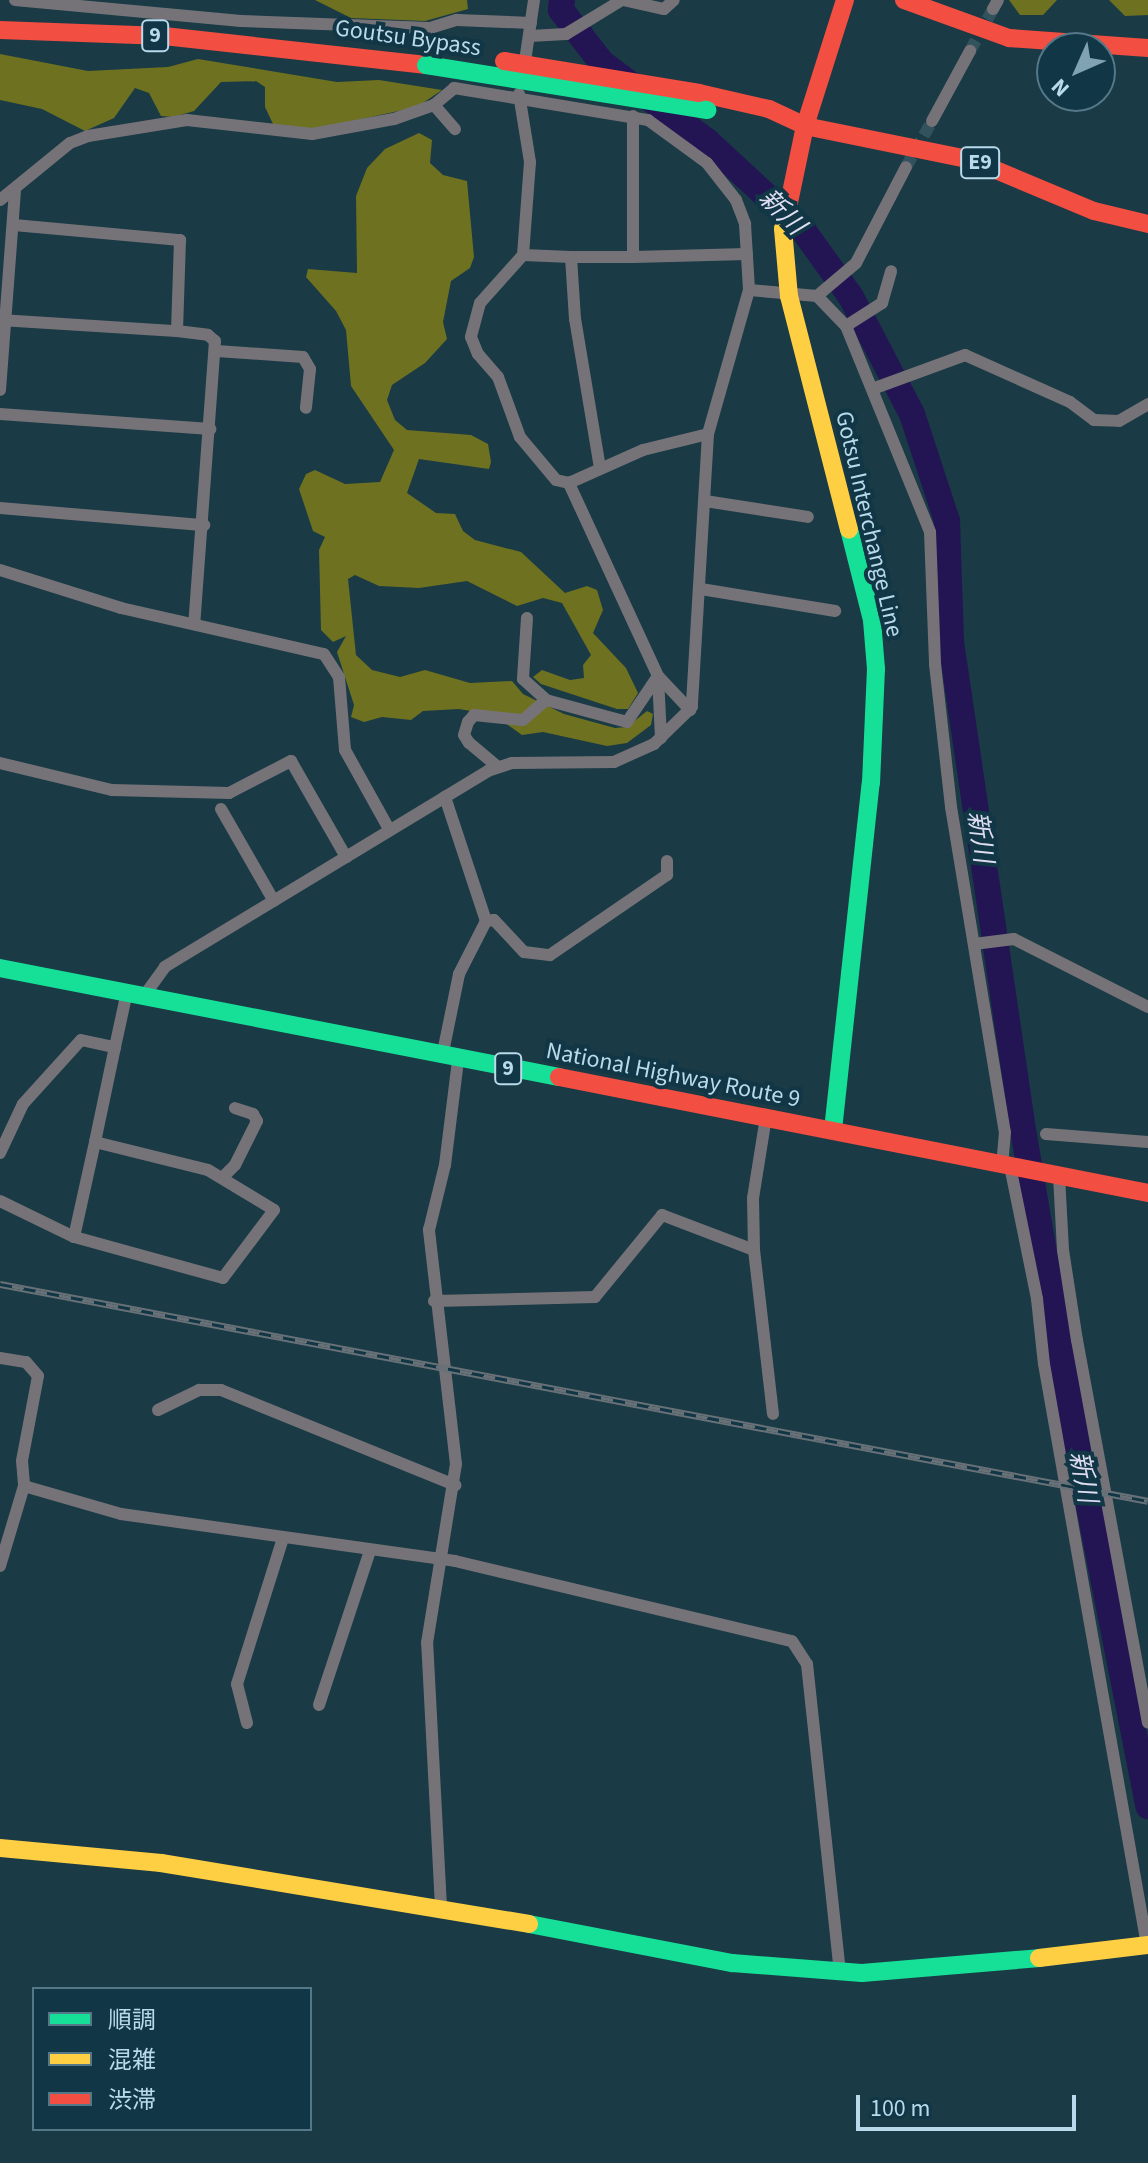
<!DOCTYPE html>
<html>
<head>
<meta charset="utf-8">
<style>
  body { margin:0 }
  #map { position:relative; width:1148px; height:2163px; overflow:hidden; background:#1a3a45; font-family:"Source Sans 3","Noto Sans JP",sans-serif }
  div>[style] { position:absolute }
  [style*='--x'] { left:calc(var(--x)*1px); top:calc(var(--y)*1px); width:calc(var(--w)*1px); rotate:calc(var(--a)*1deg) }
  .forest>* { inset:0; background:#6e711f }
  .river>* { height:26px; margin:-13px; padding:0 13px; transform-origin:13px; border-radius:13px; background:#231553 }
  .street-tunnel>* { height:12px; margin-top:-6px; transform-origin:0; background:repeating-linear-gradient(90deg,#32525e 0 12px,transparent 0 18px) }
  .street>* { height:12px; margin:-6px; padding:0 6px; transform-origin:6px; border-radius:6px; background:#767378 }
  .fast>* { height:18px; margin:-9px; padding:0 9px; transform-origin:9px; border-radius:9px; background:#16e098 }
  .slow>* { height:18px; margin:-9px; padding:0 9px; transform-origin:9px; border-radius:9px; background:#ffcf43 }
  .jam>* { height:18px; margin:-9px; padding:0 9px; transform-origin:9px; border-radius:9px; background:#f24e42 }
  .rail>* { height:7px; margin-top:-3.5px; transform-origin:0; background:repeating-linear-gradient(90deg,#113645 0 12px,#687177 0 24px); box-sizing:border-box; border-block:2px solid #687177 }
  .fast-bridge>* { height:18px; margin:-9px; padding:0 9px; transform-origin:9px; border-radius:9px; background:#16e098 }
  .jam-bridge>* { height:18px; margin:-9px; padding:0 9px; transform-origin:9px; border-radius:9px; background:#f24e42 }
  span { translate:-50% -50%; white-space:nowrap; text-align:center; line-height:1.15; -webkit-text-stroke:8px #113645; paint-order:stroke }
  .shield-label span { padding:2px 6px; background:#113645; border:2px solid; border-radius:6px; -webkit-text-stroke-width:0 }
  .shield-label { font-size:22px; color:#b9daea; font-weight:700 }
  .street-label { font-size:24px; color:#b9daea }
  .water-label { font-size:26px; color:#deddf2; font-style:italic }
  .legend { position:absolute; left:32px; top:1987px; width:280px; height:144px; box-sizing:border-box; background:#113645; border:2px solid #547887; margin:0; padding:10px 14px; list-style:none; font-size:24px; color:#b9daea }
  .legend li { display:flex; align-items:center; gap:16px; height:40px }
  .legend b { width:40px; border:2px solid #547887 }
  .north { position:absolute; left:1036px; top:32px; width:80px; height:80px; box-sizing:border-box; background:#113645; border:2px solid #547887; border-radius:50%; rotate:225deg; font-size:22px; font-weight:700; line-height:32px; text-align:center; color:#b9daea }
  .north::after { content:''; display:block; margin:auto; width:28px; height:36px; background:#81a2b0; clip-path:polygon(50% 0,100% 100%,50% 72%,0 100%) }
  .scale { position:absolute; left:856px; top:2095px; width:220px; height:36px; box-sizing:border-box; border:4px solid #b9daea; border-top:0; padding-left:10px; font-size:24px; line-height:28px; white-space:nowrap; color:#b9daea; -webkit-text-stroke:6px #113645; paint-order:stroke }
</style>
</head>
<body>
<div id="map">
  <div class="forest">
    <div style="clip-path:polygon(315px 0,467px 0,468px 9px,425px 21px,351px 18px)"></div>
    <div style="clip-path:polygon(1009px 0,1057px 0,1043px 15px,1020px 15px)"></div>
    <div style="clip-path:polygon(1109px 0,1148px 0,1148px 15px,1125px 16px)"></div>
    <div style="clip-path:polygon(0 54px,88px 71px,168px 67px,198px 59px,337px 82px,379px 80px,442px 90px,417px 107px,306px 131px,273px 124px,265px 107px,265px 87px,256px 81px,221px 82px,194px 111px,173px 117px,161px 116px,149px 93px,135px 88px,114px 118px,85px 131px,42px 109px,0 100px)"></div>
    <div style="clip-path:polygon(419px 133px,432px 140px,430px 163px,443px 175px,467px 181px,474px 257px,470px 268px,451px 281px,443px 322px,447px 339px,425px 363px,392px 385px,387px 400px,395px 420px,407px 430px,471px 435px,488px 444px,491px 462px,489px 469px,419px 459px,407px 493px,436px 513px,455px 514px,463px 531px,475px 540px,521px 552px,565px 593px,587px 586px,597px 590px,603px 610px,593px 633px,626px 668px,638px 693px,628px 709px,617px 709px,541px 684px,533px 677px,542px 670px,570px 680px,584px 678px,583px 665px,591px 655px,562px 603px,543px 598px,517px 606px,467px 581px,419px 588px,379px 586px,355px 575px,348px 579px,356px 655px,372px 670px,400px 677px,425px 670px,470px 683px,512px 681px,523px 694px,564px 714px,615px 728px,627px 727px,647px 711px,653px 714px,651px 725px,627px 743px,607px 746px,543px 732px,522px 735px,494px 715px,459px 709px,423px 711px,411px 720px,382px 717px,364px 722px,351px 717px,354px 705px,337px 652px,346px 636px,333px 642px,321px 630px,319px 550px,325px 537px,313px 531px,299px 489px,306px 474px,315px 470px,345px 484px,380px 482px,394px 450px,351px 386px,346px 330px,336px 311px,306px 277px,308px 269px,357px 273px,356px 196px,367px 168px,385px 149px)"></div>
  </div>
  <div class="river">
    <div style="--x:562;--y:0;--w:10;--a:96"></div>
    <div style="--x:561;--y:10;--w:67;--a:52.3"></div>
    <div style="--x:602;--y:63;--w:131;--a:36.6"></div>
    <div style="--x:707;--y:141;--w:131;--a:42.8"></div>
    <div style="--x:803;--y:230;--w:82;--a:54.4"></div>
    <div style="--x:851;--y:297;--w:132;--a:62.5"></div>
    <div style="--x:912;--y:414;--w:113;--a:71.9"></div>
    <div style="--x:947;--y:521;--w:121;--a:88.1"></div>
    <div style="--x:951;--y:642;--w:481;--a:81.6"></div>
    <div style="--x:1021;--y:1118;--w:343;--a:80.3"></div>
    <div style="--x:1079;--y:1456;--w:357;--a:78.8"></div>
  </div>
  <div class="street-tunnel">
    <div style="--x:970;--y:51;--w:48;--a:-61.3"></div>
    <div style="--x:906;--y:167;--w:53;--a:-60.5"></div>
  </div>
  <div class="street">
    <div style="--x:15;--y:0;--w:227;--a:5.3"></div>
    <div style="--x:241;--y:21;--w:189;--a:2.1"></div>
    <div style="--x:430;--y:28;--w:28;--a:-17"></div>
    <div style="--x:457;--y:20;--w:74;--a:2.3"></div>
    <div style="--x:623;--y:0;--w:42;--a:12.4"></div>
    <div style="--x:664;--y:9;--w:13;--a:-42"></div>
    <div style="--x:993;--y:9;--w:10;--a:-61"></div>
    <div style="--x:530;--y:36;--w:36;--a:-3"></div>
    <div style="--x:566;--y:34;--w:66;--a:-31.3"></div>
    <div style="--x:524;--y:68;--w:69;--a:-81.6"></div>
    <div style="--x:519;--y:94;--w:69;--a:80.8"></div>
    <div style="--x:530;--y:162;--w:93;--a:94.3"></div>
    <div style="--x:523;--y:255;--w:48;--a:2.4"></div>
    <div style="--x:434;--y:105;--w:32;--a:49"></div>
    <div style="--x:932;--y:121;--w:80;--a:-61.5"></div>
    <div style="--x:0;--y:200;--w:90;--a:-39.2"></div>
    <div style="--x:70;--y:143;--w:19;--a:-21"></div>
    <div style="--x:88;--y:136;--w:100;--a:-9.2"></div>
    <div style="--x:187;--y:120;--w:126;--a:6.4"></div>
    <div style="--x:312;--y:134;--w:83;--a:-10.4"></div>
    <div style="--x:394;--y:119;--w:42;--a:-19.3"></div>
    <div style="--x:434;--y:105;--w:26;--a:-40"></div>
    <div style="--x:454;--y:88;--w:197;--a:9.4"></div>
    <div style="--x:648;--y:120;--w:73;--a:36.1"></div>
    <div style="--x:707;--y:163;--w:47;--a:51.9"></div>
    <div style="--x:736;--y:200;--w:26;--a:69"></div>
    <div style="--x:745;--y:224;--w:66;--a:86.5"></div>
    <div style="--x:749;--y:290;--w:150;--a:105.9"></div>
    <div style="--x:708;--y:434;--w:273;--a:93.4"></div>
    <div style="--x:692;--y:707;--w:53;--a:135.8"></div>
    <div style="--x:654;--y:744;--w:44;--a:155.8"></div>
    <div style="--x:614;--y:762;--w:102;--a:179.4"></div>
    <div style="--x:512;--y:763;--w:25;--a:162"></div>
    <div style="--x:488;--y:771;--w:378;--a:148.8"></div>
    <div style="--x:165;--y:967;--w:34;--a:126"></div>
    <div style="--x:14;--y:225;--w:167;--a:5.2"></div>
    <div style="--x:180;--y:240;--w:91;--a:91.9"></div>
    <div style="--x:523;--y:255;--w:64;--a:131.9"></div>
    <div style="--x:480;--y:303;--w:35;--a:105"></div>
    <div style="--x:471;--y:337;--w:18;--a:68"></div>
    <div style="--x:478;--y:354;--w:30;--a:49"></div>
    <div style="--x:498;--y:377;--w:64;--a:69.9"></div>
    <div style="--x:520;--y:437;--w:56;--a:50.1"></div>
    <div style="--x:556;--y:480;--w:13;--a:13"></div>
    <div style="--x:633;--y:257;--w:114;--a:-1.5"></div>
    <div style="--x:749;--y:290;--w:68;--a:5"></div>
    <div style="--x:817;--y:296;--w:42;--a:46"></div>
    <div style="--x:846;--y:326;--w:222;--a:67.8"></div>
    <div style="--x:930;--y:532;--w:132;--a:87.8"></div>
    <div style="--x:935;--y:664;--w:144;--a:83.6"></div>
    <div style="--x:951;--y:807;--w:329;--a:80.6"></div>
    <div style="--x:1005;--y:1132;--w:33;--a:95"></div>
    <div style="--x:817;--y:296;--w:51;--a:-40.2"></div>
    <div style="--x:856;--y:263;--w:108;--a:-62.5"></div>
    <div style="--x:0;--y:320;--w:177;--a:3.6"></div>
    <div style="--x:177;--y:331;--w:31;--a:7"></div>
    <div style="--x:208;--y:335;--w:9;--a:41"></div>
    <div style="--x:215;--y:341;--w:284;--a:94.2"></div>
    <div style="--x:846;--y:326;--w:43;--a:-32.6"></div>
    <div style="--x:882;--y:303;--w:33;--a:-74"></div>
    <div style="--x:217;--y:351;--w:86;--a:4"></div>
    <div style="--x:303;--y:357;--w:14;--a:60"></div>
    <div style="--x:310;--y:369;--w:39;--a:96"></div>
    <div style="--x:875;--y:388;--w:96;--a:-20.1"></div>
    <div style="--x:965;--y:355;--w:115;--a:24.1"></div>
    <div style="--x:1070;--y:402;--w:30;--a:37"></div>
    <div style="--x:1094;--y:420;--w:25;--a:2"></div>
    <div style="--x:1119;--y:421;--w:34;--a:-30"></div>
    <div style="--x:0;--y:390;--w:201;--a:-85.7"></div>
    <div style="--x:0;--y:414;--w:211;--a:4.1"></div>
    <div style="--x:600;--y:468;--w:151;--a:-99.5"></div>
    <div style="--x:575;--y:319;--w:62;--a:-93.7"></div>
    <div style="--x:571;--y:257;--w:62;--a:0"></div>
    <div style="--x:633;--y:257;--w:141;--a:-90"></div>
    <div style="--x:705;--y:501;--w:104;--a:8.8"></div>
    <div style="--x:0;--y:508;--w:205;--a:4.8"></div>
    <div style="--x:0;--y:570;--w:127;--a:17.4"></div>
    <div style="--x:121;--y:608;--w:208;--a:12.8"></div>
    <div style="--x:324;--y:654;--w:27;--a:57"></div>
    <div style="--x:339;--y:677;--w:73;--a:85.3"></div>
    <div style="--x:345;--y:750;--w:90;--a:60.9"></div>
    <div style="--x:701;--y:589;--w:136;--a:9.3"></div>
    <div style="--x:527;--y:618;--w:61;--a:93.8"></div>
    <div style="--x:523;--y:679;--w:31;--a:42"></div>
    <div style="--x:546;--y:700;--w:84;--a:15.2"></div>
    <div style="--x:627;--y:722;--w:55;--a:-56"></div>
    <div style="--x:658;--y:676;--w:47;--a:46.7"></div>
    <div style="--x:661;--y:738;--w:62;--a:-92.8"></div>
    <div style="--x:658;--y:676;--w:213;--a:-114.8"></div>
    <div style="--x:569;--y:483;--w:81;--a:-24"></div>
    <div style="--x:643;--y:450;--w:67;--a:-13.8"></div>
    <div style="--x:0;--y:763;--w:115;--a:13.6"></div>
    <div style="--x:112;--y:790;--w:117;--a:1.5"></div>
    <div style="--x:229;--y:793;--w:70;--a:-27.3"></div>
    <div style="--x:291;--y:761;--w:111;--a:60.2"></div>
    <div style="--x:498;--y:767;--w:38;--a:-140"></div>
    <div style="--x:469;--y:743;--w:9;--a:-122"></div>
    <div style="--x:464;--y:735;--w:14;--a:-73"></div>
    <div style="--x:468;--y:722;--w:9;--a:-49"></div>
    <div style="--x:474;--y:715;--w:49;--a:5.8"></div>
    <div style="--x:523;--y:720;--w:30;--a:-41"></div>
    <div style="--x:221;--y:809;--w:106;--a:60.1"></div>
    <div style="--x:486;--y:921;--w:8;--a:-7"></div>
    <div style="--x:494;--y:920;--w:44;--a:46.8"></div>
    <div style="--x:524;--y:952;--w:26;--a:7"></div>
    <div style="--x:550;--y:955;--w:142;--a:-34.4"></div>
    <div style="--x:667;--y:875;--w:14;--a:-90"></div>
    <div style="--x:974;--y:944;--w:40;--a:-7.1"></div>
    <div style="--x:1014;--y:939;--w:150;--a:26.9"></div>
    <div style="--x:442;--y:1057;--w:85;--a:-78.4"></div>
    <div style="--x:459;--y:974;--w:59;--a:-63"></div>
    <div style="--x:486;--y:921;--w:131;--a:-108.3"></div>
    <div style="--x:766;--y:1117;--w:82;--a:99.1"></div>
    <div style="--x:753;--y:1198;--w:52;--a:88.9"></div>
    <div style="--x:754;--y:1250;--w:165;--a:83.4"></div>
    <div style="--x:1046;--y:1134;--w:102;--a:4.5"></div>
    <div style="--x:95;--y:1142;--w:116;--a:13.9"></div>
    <div style="--x:208;--y:1170;--w:77;--a:31.2"></div>
    <div style="--x:274;--y:1210;--w:85;--a:126.9"></div>
    <div style="--x:223;--y:1278;--w:155;--a:-164.6"></div>
    <div style="--x:74;--y:1237;--w:97;--a:-77.5"></div>
    <div style="--x:95;--y:1142;--w:97;--a:-78.1"></div>
    <div style="--x:115;--y:1047;--w:56;--a:-77.7"></div>
    <div style="--x:0;--y:1153;--w:54;--a:-64.9"></div>
    <div style="--x:23;--y:1104;--w:86;--a:-47.8"></div>
    <div style="--x:81;--y:1040;--w:35;--a:12"></div>
    <div style="--x:1010;--y:1166;--w:136;--a:78.5"></div>
    <div style="--x:1037;--y:1299;--w:65;--a:83.9"></div>
    <div style="--x:1044;--y:1364;--w:590;--a:79.95"></div>
    <div style="--x:1059;--y:1176;--w:74;--a:86.9"></div>
    <div style="--x:1063;--y:1250;--w:91;--a:81.2"></div>
    <div style="--x:1077;--y:1340;--w:389;--a:79.5"></div>
    <div style="--x:222;--y:1178;--w:18;--a:-45"></div>
    <div style="--x:235;--y:1165;--w:49;--a:-63.4"></div>
    <div style="--x:257;--y:1121;--w:8;--a:-120"></div>
    <div style="--x:253;--y:1114;--w:19;--a:-162"></div>
    <div style="--x:0;--y:1201;--w:82;--a:25.9"></div>
    <div style="--x:434;--y:1301;--w:161;--a:-1.4"></div>
    <div style="--x:595;--y:1297;--w:106;--a:-50.7"></div>
    <div style="--x:662;--y:1215;--w:98;--a:20.8"></div>
    <div style="--x:0;--y:1358;--w:26;--a:9"></div>
    <div style="--x:26;--y:1362;--w:18;--a:49"></div>
    <div style="--x:38;--y:1376;--w:86;--a:100.7"></div>
    <div style="--x:22;--y:1461;--w:25;--a:85"></div>
    <div style="--x:24;--y:1486;--w:101;--a:16.1"></div>
    <div style="--x:121;--y:1514;--w:337;--a:8"></div>
    <div style="--x:455;--y:1561;--w:346;--a:13.4"></div>
    <div style="--x:792;--y:1641;--w:27;--a:57"></div>
    <div style="--x:807;--y:1664;--w:310;--a:83.9"></div>
    <div style="--x:158;--y:1410;--w:46;--a:-26"></div>
    <div style="--x:199;--y:1390;--w:22;--a:0"></div>
    <div style="--x:221;--y:1390;--w:253;--a:22.1"></div>
    <div style="--x:0;--y:1566;--w:84;--a:-73.3"></div>
    <div style="--x:319;--y:1705;--w:162;--a:-71.7"></div>
    <div style="--x:247;--y:1723;--w:40;--a:-104.4"></div>
    <div style="--x:237;--y:1684;--w:153;--a:-72.5"></div>
    <div style="--x:441;--y:1907;--w:264;--a:-93"></div>
    <div style="--x:427;--y:1643;--w:181;--a:-80.8"></div>
    <div style="--x:456;--y:1464;--w:236;--a:-96.6"></div>
    <div style="--x:429;--y:1230;--w:67;--a:-76.2"></div>
    <div style="--x:445;--y:1165;--w:106;--a:-82.9"></div>
  </div>
  <div class="fast">
    <div style="--x:0;--y:968;--w:570;--a:11.03"></div>
    <div style="--x:833;--y:1130;--w:349;--a:-83.8"></div>
    <div style="--x:871;--y:783;--w:114;--a:-87.5"></div>
    <div style="--x:876;--y:669;--w:49;--a:-94.7"></div>
    <div style="--x:872;--y:620;--w:94;--a:-104.2"></div>
    <div style="--x:529;--y:1924;--w:207;--a:10.9"></div>
    <div style="--x:732;--y:1963;--w:130;--a:4.4"></div>
    <div style="--x:862;--y:1973;--w:178;--a:-4.8"></div>
  </div>
  <div class="slow">
    <div style="--x:787;--y:212;--w:17;--a:103"></div>
    <div style="--x:783;--y:229;--w:67;--a:84.9"></div>
    <div style="--x:789;--y:296;--w:241;--a:75.6"></div>
    <div style="--x:0;--y:1848;--w:162;--a:5.3"></div>
    <div style="--x:161;--y:1863;--w:373;--a:9.4"></div>
    <div style="--x:1039;--y:1958;--w:110;--a:-6.8"></div>
  </div>
  <div class="jam">
    <div style="--x:904;--y:0;--w:112;--a:19.9"></div>
    <div style="--x:1009;--y:38;--w:139;--a:4.1"></div>
    <div style="--x:0;--y:30;--w:164;--a:2.1"></div>
    <div style="--x:164;--y:36;--w:264;--a:6.3"></div>
    <div style="--x:699;--y:93;--w:72;--a:12.9"></div>
    <div style="--x:769;--y:109;--w:40;--a:25"></div>
    <div style="--x:805;--y:126;--w:170;--a:11.5"></div>
    <div style="--x:972;--y:160;--w:132;--a:22.7"></div>
    <div style="--x:1094;--y:211;--w:56;--a:13.5"></div>
    <div style="--x:787;--y:212;--w:88;--a:-78.2"></div>
    <div style="--x:805;--y:126;--w:132;--a:-72.4"></div>
    <div style="--x:559;--y:1077;--w:600;--a:11.14"></div>
  </div>
  <div class="rail">
    <div style="--x:0;--y:1284;--w:1168;--a:10.7"></div>
  </div>
  <div class="fast-bridge">
    <div style="--x:426;--y:65;--w:285;--a:9.1"></div>
  </div>
  <div class="jam-bridge">
    <div style="--x:504;--y:61;--w:198;--a:9.3"></div>
  </div>
  <div class="shield-label">
    <span style="left:155px;top:36px">9</span>
    <span style="left:980px;top:163px">E9</span>
    <span style="left:508px;top:1069px">9</span>
  </div>
  <div class="street-label">
    <span style="left:408px;top:38px;rotate:8deg">Goutsu Bypass</span>
    <span style="left:869px;top:524px;rotate:77deg">Gotsu Interchange Line</span>
    <span style="left:673px;top:1075px;rotate:11deg">National Highway Route 9</span>
  </div>
  <div class="water-label">
    <span style="left:782px;top:212px;rotate:45deg">新川</span>
    <span style="left:980px;top:837px;rotate:82deg">新川</span>
    <span style="left:1083px;top:1477px;rotate:79deg">新川</span>
  </div>
  <ul class="legend">
  <li><b style="height:10px;background:#16e098"></b>順調</li>
  <li><b style="height:10px;background:#ffcf43"></b>混雑</li>
  <li><b style="height:10px;background:#f24e42"></b>渋滞</li>
  </ul>
  <div class="north">N</div>
  <div class="scale">100 m</div>
</div>
</body>
</html>
